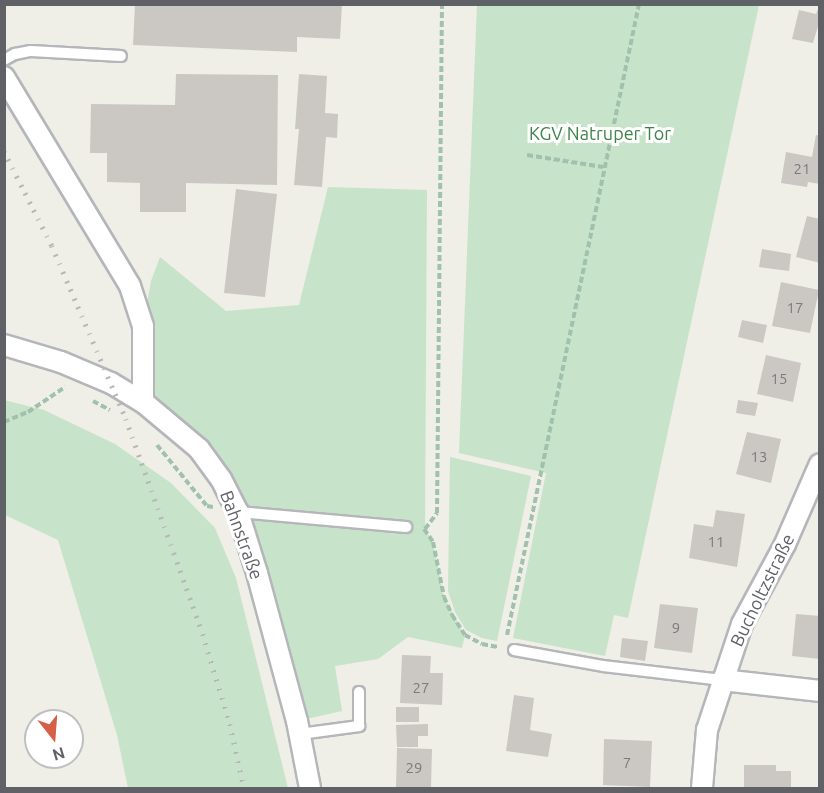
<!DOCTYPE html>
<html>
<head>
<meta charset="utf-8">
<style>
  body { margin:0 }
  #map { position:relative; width:824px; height:793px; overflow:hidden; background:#efeee7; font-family:Ubuntu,sans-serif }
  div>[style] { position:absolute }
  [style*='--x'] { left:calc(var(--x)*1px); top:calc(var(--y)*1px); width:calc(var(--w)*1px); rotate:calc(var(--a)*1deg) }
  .green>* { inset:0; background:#c7e3ca }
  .building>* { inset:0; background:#cbc8c4 }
  .path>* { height:4px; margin-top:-2px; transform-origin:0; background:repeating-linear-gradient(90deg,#a0c2ad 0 6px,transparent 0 9px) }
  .roads { filter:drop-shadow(2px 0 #b4b6ba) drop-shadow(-2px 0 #b4b6ba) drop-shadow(0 2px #b4b6ba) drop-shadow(0 -2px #b4b6ba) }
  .service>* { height:10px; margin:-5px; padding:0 5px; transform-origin:5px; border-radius:5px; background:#fff }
  .minor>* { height:20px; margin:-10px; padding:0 10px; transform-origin:10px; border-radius:10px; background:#fff }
  .rail>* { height:4.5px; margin-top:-2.25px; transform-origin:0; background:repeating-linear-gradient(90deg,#b5b5b6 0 1.5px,transparent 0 9.5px) }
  span { translate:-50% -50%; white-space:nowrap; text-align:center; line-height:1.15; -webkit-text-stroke:6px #fff; paint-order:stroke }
  .number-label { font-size:15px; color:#7a7b7e }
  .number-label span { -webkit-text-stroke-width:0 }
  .park-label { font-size:18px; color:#40834a }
  .street-label { font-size:18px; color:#5f6166 }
  .frame { position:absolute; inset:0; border:6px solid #5f6166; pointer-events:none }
  .north { position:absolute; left:24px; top:709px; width:60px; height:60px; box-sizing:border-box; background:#fff; border:2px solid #bfc0c2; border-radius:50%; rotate:163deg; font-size:16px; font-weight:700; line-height:24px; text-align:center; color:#5f6166 }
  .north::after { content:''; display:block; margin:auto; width:21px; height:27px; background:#d66047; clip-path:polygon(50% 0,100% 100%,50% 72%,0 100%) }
</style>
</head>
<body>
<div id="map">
  <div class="green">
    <div style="clip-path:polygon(477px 5px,759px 5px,628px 618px,614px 615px,605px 656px,513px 638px,546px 473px,459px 453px)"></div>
    <div style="clip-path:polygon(328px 187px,427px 190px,425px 529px,433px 542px,444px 597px,465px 635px,462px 648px,408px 637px,378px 659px,335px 666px,342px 711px,297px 721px,221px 479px,143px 402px,143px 326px,151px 281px,160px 257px,226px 311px,299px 305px)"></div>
    <div style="clip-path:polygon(4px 400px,44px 410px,115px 444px,171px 483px,215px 528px,236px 578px,288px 788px,128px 788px,117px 735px,58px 540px,5px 515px)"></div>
    <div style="clip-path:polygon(450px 457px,531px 476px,497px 641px,482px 638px,466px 630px,455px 612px,448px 591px)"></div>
  </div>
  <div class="building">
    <div style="clip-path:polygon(135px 4px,342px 4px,340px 39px,297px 37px,297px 52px,133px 45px)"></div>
    <div style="clip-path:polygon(820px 4px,820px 19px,813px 43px,792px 39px,799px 10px,816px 14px)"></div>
    <div style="clip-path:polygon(176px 74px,278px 75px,277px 185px,186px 183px,186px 212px,140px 212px,140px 183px,107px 182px,107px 153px,90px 153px,91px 104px,175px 105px)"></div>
    <div style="clip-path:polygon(299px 74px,327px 76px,325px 113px,338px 114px,337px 138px,326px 137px,322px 187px,294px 185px,299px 129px,295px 129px)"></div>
    <div style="clip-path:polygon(816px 135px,820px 136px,820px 184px,808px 182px,807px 187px,781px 183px,786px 152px,812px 157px)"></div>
    <div style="clip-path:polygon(236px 189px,277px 194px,265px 297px,224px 293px)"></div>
    <div style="clip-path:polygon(807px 216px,820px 219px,820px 263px,796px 257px)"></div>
    <div style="clip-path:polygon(762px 249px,791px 254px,789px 271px,759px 267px)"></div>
    <div style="clip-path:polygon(781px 282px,819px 290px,810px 333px,772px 326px)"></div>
    <div style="clip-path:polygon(742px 320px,767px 325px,763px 343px,738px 337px)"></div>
    <div style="clip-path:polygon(766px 355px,801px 363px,793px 402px,757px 394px)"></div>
    <div style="clip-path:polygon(738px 400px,758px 403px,755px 416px,736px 413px)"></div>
    <div style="clip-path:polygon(747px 432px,781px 439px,771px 483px,736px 474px)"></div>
    <div style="clip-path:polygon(716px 510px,745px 514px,737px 567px,689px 558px,694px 524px,713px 527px)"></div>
    <div style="clip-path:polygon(660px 604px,698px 608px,692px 653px,654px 648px)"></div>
    <div style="clip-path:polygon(796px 614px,820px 616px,820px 659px,792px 656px)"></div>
    <div style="clip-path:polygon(622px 638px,648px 641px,645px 661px,620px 657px)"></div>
    <div style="clip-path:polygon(402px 655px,431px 656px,430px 673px,443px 673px,442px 705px,400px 703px)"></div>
    <div style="clip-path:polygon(514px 695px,534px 698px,530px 730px,552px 734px,548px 757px,506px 751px)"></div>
    <div style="clip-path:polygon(396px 707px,419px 707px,419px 722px,396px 722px)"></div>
    <div style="clip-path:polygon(428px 724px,428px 736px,418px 736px,418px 747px,397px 747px,396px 725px)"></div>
    <div style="clip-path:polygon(604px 739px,652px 741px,650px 787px,603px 785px)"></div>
    <div style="clip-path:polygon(397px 748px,432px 749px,431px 788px,396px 788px)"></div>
    <div style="clip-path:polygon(744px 765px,776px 765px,776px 771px,791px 771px,791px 788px,744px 788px)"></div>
  </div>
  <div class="path">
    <div style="--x:527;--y:155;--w:77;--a:9"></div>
    <div style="--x:93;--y:401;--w:19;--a:28"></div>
    <div style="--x:4;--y:422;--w:26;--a:-23"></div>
    <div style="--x:28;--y:412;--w:45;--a:-34"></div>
    <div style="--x:157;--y:445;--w:79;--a:50.7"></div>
    <div style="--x:207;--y:506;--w:6;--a:9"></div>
    <div style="--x:424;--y:529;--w:16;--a:55"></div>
    <div style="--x:433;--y:542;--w:56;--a:78.7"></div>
    <div style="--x:444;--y:597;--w:20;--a:66"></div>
    <div style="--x:452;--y:615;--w:24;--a:57"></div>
    <div style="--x:465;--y:635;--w:19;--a:28"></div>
    <div style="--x:482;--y:644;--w:16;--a:11"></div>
    <div style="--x:425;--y:529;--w:20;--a:-53"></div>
    <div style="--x:437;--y:513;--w:509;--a:-89.44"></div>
    <div style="--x:507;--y:635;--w:645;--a:-78.18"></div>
  </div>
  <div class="roads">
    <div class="service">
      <div style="--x:4;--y:60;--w:13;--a:-29"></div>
      <div style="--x:15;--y:54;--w:16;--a:-11"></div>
      <div style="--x:31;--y:51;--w:90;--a:3.2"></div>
      <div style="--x:238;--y:512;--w:169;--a:5.1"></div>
      <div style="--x:514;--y:650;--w:90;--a:10.2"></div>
      <div style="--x:603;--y:666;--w:120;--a:6.7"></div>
      <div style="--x:300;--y:734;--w:60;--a:-7.7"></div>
      <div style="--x:359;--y:726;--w:34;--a:-90"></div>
    </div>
    <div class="minor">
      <div style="--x:4;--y:77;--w:244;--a:58.9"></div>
      <div style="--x:130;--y:286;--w:42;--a:72"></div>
      <div style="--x:143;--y:326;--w:76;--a:90"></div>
      <div style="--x:4;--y:345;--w:59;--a:16.6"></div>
      <div style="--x:61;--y:362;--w:54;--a:22.8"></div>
      <div style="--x:111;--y:383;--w:37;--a:31"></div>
      <div style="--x:143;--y:402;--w:73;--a:40"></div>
      <div style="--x:199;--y:449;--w:37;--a:54"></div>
      <div style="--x:221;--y:479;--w:37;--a:63"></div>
      <div style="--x:238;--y:512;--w:64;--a:72.7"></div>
      <div style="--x:257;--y:573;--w:153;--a:74.9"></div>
      <div style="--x:297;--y:721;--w:68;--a:79"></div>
      <div style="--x:722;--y:680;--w:99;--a:6.4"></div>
      <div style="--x:702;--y:788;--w:58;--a:-85.1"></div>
      <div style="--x:707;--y:730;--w:112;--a:-71.7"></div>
      <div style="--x:742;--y:624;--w:91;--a:-61.7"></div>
      <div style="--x:785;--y:544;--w:87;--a:-66.4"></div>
    </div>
  </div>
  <div class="rail">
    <div style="--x:4;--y:151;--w:106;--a:63.2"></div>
    <div style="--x:52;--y:246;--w:188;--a:66.8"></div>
    <div style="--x:126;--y:419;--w:228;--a:70.3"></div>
    <div style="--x:203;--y:634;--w:94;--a:73.3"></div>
    <div style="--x:230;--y:724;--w:66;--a:77.7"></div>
  </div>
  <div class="number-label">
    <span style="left:802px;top:169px">21</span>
    <span style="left:795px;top:308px">17</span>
    <span style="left:779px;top:379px">15</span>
    <span style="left:759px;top:457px">13</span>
    <span style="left:716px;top:542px">11</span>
    <span style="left:676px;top:628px">9</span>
    <span style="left:421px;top:688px">27</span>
    <span style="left:627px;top:763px">7</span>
    <span style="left:414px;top:768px">29</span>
  </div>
  <div class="park-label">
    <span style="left:600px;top:133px">KGV Natruper Tor</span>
  </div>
  <div class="street-label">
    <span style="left:242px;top:535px;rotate:70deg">Bahnstraße</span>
    <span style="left:762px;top:590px;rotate:-64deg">Bucholtzstraße</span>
  </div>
  <div class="frame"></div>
  <div class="north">N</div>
</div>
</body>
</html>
